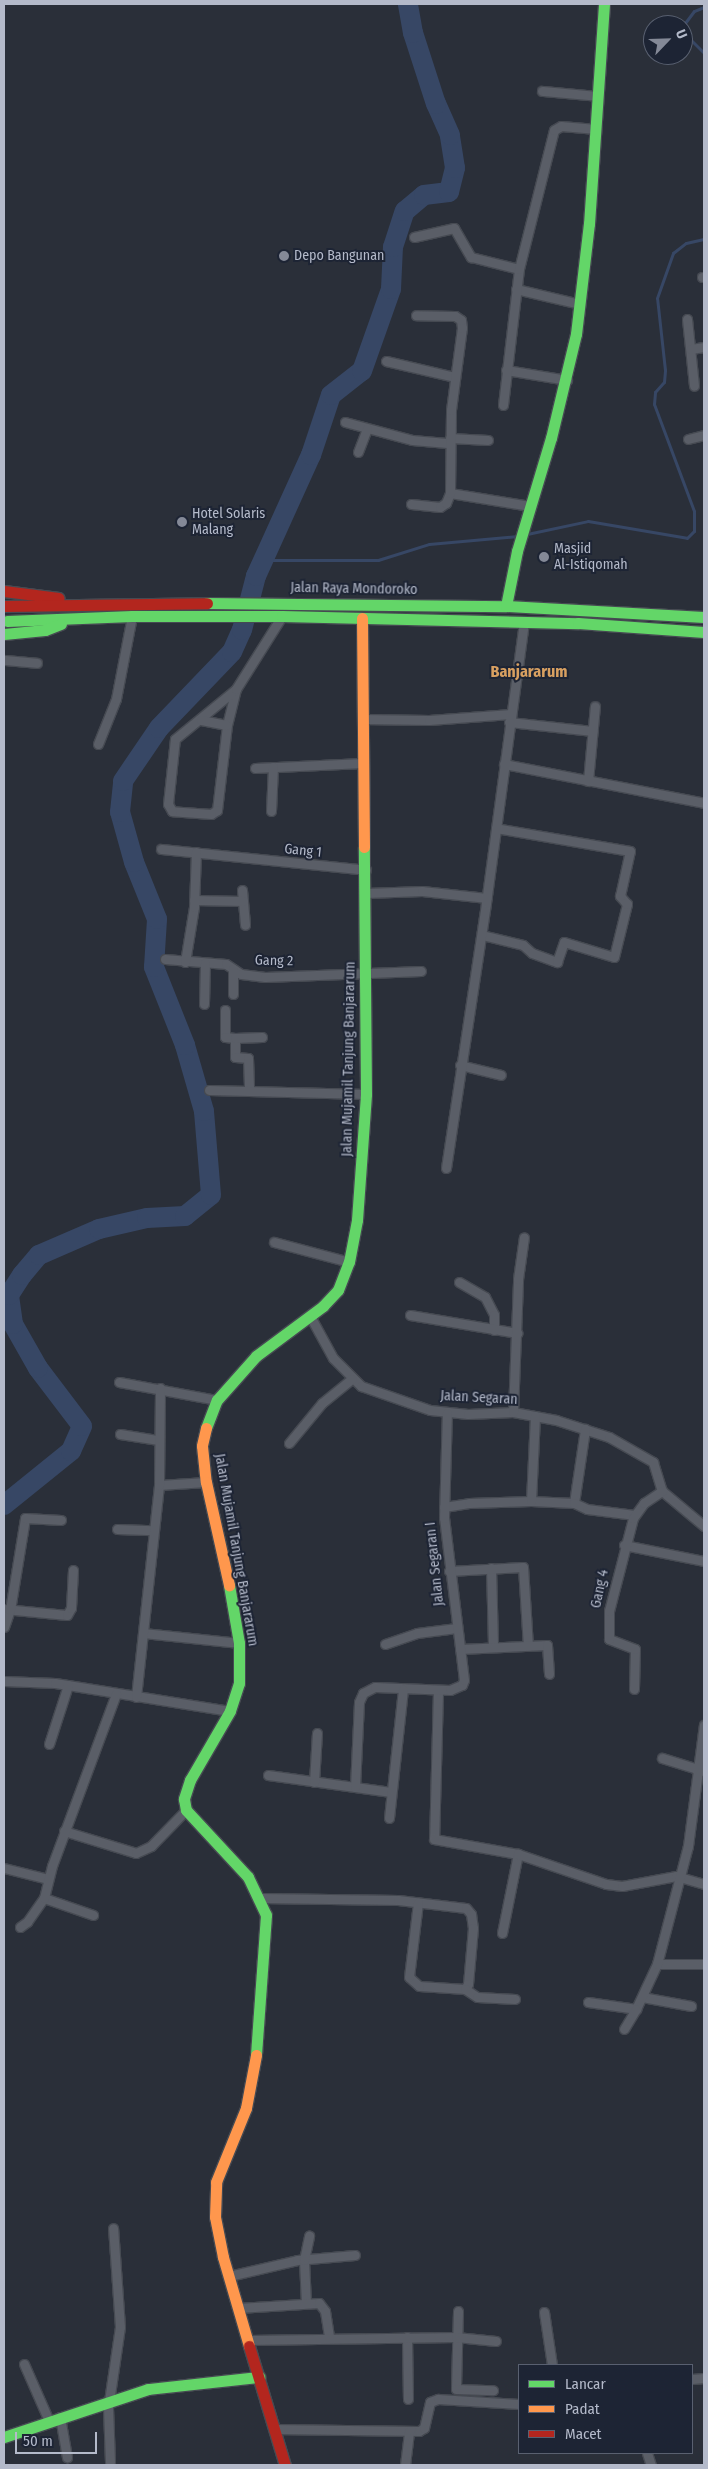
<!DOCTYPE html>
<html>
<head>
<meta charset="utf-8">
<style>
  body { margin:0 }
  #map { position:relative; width:708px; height:2469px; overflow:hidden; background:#2a2f39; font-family:"Fira Sans Condensed",sans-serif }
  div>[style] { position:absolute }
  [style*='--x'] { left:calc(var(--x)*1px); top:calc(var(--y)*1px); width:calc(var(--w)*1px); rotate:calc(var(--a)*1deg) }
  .stream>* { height:3px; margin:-1.5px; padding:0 1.5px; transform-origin:1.5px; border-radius:1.5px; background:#374765 }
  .river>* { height:20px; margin:-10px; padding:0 10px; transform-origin:10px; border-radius:10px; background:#374765 }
  .roads { filter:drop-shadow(1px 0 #464a52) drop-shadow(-1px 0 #464a52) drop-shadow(0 1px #464a52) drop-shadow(0 -1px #464a52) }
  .street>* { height:9px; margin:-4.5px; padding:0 4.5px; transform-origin:4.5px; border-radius:4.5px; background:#5a5e67 }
  .fast>* { height:11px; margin:-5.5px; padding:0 5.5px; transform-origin:5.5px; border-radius:5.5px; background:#63d668 }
  .slow>* { height:11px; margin:-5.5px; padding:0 5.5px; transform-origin:5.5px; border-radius:5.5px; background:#ff974d }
  .jam>* { height:11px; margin:-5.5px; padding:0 5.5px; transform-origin:5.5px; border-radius:5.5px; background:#b3261e }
  .dots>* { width:14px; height:14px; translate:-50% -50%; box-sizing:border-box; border:2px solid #1d2434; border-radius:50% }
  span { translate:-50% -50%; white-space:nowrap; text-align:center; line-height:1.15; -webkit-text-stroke:4px #1d2434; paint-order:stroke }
  .poi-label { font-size:14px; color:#b4baca }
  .left { translate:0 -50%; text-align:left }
  .street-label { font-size:14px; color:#b4baca }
  .quarter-label { font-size:16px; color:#d8a061; font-weight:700 }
  .frame { position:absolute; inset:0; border:5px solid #b4baca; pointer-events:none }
  .legend { position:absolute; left:518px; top:2364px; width:175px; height:90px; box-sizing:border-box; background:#1d2434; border:1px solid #596070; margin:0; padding:6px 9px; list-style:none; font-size:15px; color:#b4baca }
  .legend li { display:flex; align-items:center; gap:10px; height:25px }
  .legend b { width:25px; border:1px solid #596070 }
  .north { position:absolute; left:643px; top:15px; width:50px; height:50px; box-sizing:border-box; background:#1d2434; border:1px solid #596070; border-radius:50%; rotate:66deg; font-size:14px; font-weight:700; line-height:20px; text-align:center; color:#b4baca }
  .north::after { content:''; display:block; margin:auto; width:18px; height:22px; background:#848997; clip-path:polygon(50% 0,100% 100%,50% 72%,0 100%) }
  .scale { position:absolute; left:15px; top:2432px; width:82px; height:22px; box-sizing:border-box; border:2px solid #b4baca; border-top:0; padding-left:6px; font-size:15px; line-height:18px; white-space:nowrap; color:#b4baca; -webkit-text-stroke:4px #1d2434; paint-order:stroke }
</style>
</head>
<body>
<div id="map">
  <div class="stream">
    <div style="--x:704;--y:7;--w:11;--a:158"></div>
    <div style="--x:694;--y:11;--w:15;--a:127"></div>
    <div style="--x:685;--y:23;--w:14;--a:78"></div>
    <div style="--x:688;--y:37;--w:23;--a:45"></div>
    <div style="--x:527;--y:534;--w:62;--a:-12"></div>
    <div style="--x:588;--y:521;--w:100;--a:9.7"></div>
    <div style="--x:687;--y:538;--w:10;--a:-45"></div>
    <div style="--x:694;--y:531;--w:20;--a:-90"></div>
    <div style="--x:694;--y:511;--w:114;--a:-110.5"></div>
    <div style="--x:654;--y:404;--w:12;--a:-85"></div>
    <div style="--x:655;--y:392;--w:13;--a:-48"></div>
    <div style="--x:664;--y:382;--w:12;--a:-85"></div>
    <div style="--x:665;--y:370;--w:72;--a:-96.3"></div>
    <div style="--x:657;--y:298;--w:48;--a:-70.4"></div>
    <div style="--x:673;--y:253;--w:16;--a:-38"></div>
    <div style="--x:686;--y:243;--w:18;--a:-13"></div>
    <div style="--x:264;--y:560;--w:114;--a:0"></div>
    <div style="--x:378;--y:560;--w:53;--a:-17.4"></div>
    <div style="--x:429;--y:544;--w:89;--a:-5.1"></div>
  </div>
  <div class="river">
    <div style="--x:4;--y:1505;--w:86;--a:-38.9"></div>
    <div style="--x:71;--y:1451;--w:27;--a:-66"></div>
    <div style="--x:82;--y:1426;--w:73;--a:-127.2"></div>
    <div style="--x:38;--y:1368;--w:51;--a:-119.6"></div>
    <div style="--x:13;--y:1324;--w:29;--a:-98"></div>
    <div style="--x:9;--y:1295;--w:24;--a:-57"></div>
    <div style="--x:22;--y:1275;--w:26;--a:-50"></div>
    <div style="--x:39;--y:1255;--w:65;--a:-23.4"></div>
    <div style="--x:99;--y:1229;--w:49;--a:-12.9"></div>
    <div style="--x:147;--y:1218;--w:38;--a:-3"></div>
    <div style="--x:185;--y:1216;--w:33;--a:-39"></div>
    <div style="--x:211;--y:1195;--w:84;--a:-94.8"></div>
    <div style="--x:204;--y:1111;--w:69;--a:-106.1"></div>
    <div style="--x:185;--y:1045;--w:84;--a:-111.7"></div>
    <div style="--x:154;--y:967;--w:48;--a:-86.4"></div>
    <div style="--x:157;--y:919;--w:61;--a:-112"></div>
    <div style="--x:134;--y:862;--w:52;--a:-105.6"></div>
    <div style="--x:120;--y:812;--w:31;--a:-84"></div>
    <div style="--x:123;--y:781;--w:64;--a:-55.8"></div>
    <div style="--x:159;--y:728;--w:105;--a:-46.2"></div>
    <div style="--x:232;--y:652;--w:24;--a:-66"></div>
    <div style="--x:242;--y:630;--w:56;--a:-75.5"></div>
    <div style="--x:256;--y:576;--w:133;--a:-65.6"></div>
    <div style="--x:311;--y:455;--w:63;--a:-71.6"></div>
    <div style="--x:331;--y:395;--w:39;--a:-38"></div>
    <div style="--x:362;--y:371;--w:87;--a:-70.5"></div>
    <div style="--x:391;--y:289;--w:42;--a:-87.3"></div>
    <div style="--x:393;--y:247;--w:38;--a:-72"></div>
    <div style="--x:405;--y:211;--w:25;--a:-40"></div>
    <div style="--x:424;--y:195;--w:25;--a:-7"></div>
    <div style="--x:449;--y:192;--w:25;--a:-76"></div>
    <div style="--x:455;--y:168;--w:33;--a:-99"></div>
    <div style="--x:450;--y:135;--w:34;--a:-114"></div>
    <div style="--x:436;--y:104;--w:75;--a:-107.9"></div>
    <div style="--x:413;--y:33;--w:29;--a:-100"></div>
  </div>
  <div class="roads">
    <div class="street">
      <div style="--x:542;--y:91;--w:56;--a:5.1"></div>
      <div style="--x:414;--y:237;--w:41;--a:-12.7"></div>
      <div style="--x:454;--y:228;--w:34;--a:60"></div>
      <div style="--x:471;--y:257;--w:49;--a:14"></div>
      <div style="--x:702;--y:277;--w:2;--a:0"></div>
      <div style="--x:516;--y:289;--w:66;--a:13.2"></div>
      <div style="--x:687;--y:319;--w:67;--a:84"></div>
      <div style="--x:691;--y:349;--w:13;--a:-9"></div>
      <div style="--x:386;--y:361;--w:70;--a:13.2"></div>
      <div style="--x:506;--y:370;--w:62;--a:9.3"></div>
      <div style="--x:503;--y:405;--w:137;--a:-83.3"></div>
      <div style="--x:519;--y:269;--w:143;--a:-75.9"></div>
      <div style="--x:554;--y:130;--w:8;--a:-30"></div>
      <div style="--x:561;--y:126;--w:35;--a:5"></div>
      <div style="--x:345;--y:422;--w:69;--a:15"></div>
      <div style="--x:412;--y:440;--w:38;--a:5"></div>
      <div style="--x:450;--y:438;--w:38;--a:3"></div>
      <div style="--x:688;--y:439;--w:16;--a:-14"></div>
      <div style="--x:358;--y:452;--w:25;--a:-69"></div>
      <div style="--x:450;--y:493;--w:81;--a:9.2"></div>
      <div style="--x:411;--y:504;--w:29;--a:6"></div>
      <div style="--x:440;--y:507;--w:7;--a:-34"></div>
      <div style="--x:446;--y:503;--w:11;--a:-68"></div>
      <div style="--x:450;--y:493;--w:83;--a:-89.3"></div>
      <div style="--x:451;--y:410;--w:83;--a:-82.4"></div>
      <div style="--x:462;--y:328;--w:8;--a:-97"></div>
      <div style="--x:461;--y:320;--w:7;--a:-146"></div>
      <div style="--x:455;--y:316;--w:39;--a:-179"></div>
      <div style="--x:4;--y:660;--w:33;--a:5"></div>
      <div style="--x:236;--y:689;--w:37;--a:104"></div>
      <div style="--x:227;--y:725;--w:86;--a:96.7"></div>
      <div style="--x:217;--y:810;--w:7;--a:146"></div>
      <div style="--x:211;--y:814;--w:39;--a:-176"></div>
      <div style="--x:172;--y:811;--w:8;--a:-120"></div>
      <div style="--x:168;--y:804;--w:65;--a:-83.9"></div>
      <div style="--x:175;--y:739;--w:79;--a:-39.3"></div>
      <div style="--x:236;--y:689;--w:86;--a:-57.8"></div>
      <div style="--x:362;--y:719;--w:67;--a:0.9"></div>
      <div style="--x:429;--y:720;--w:82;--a:-4.2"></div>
      <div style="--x:201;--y:720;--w:26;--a:11"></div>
      <div style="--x:509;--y:722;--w:84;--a:6.1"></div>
      <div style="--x:98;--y:744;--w:48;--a:-68.2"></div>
      <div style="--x:116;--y:699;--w:85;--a:-79.1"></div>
      <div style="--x:504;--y:764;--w:204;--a:11"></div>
      <div style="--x:255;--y:768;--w:108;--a:-2.7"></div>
      <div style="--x:588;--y:781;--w:75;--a:-84.7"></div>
      <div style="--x:271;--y:811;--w:44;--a:-87.4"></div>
      <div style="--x:161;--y:849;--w:206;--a:5.8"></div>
      <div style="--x:242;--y:890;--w:35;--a:85"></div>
      <div style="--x:366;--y:893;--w:56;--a:-2"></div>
      <div style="--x:422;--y:891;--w:65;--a:6.1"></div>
      <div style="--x:194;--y:900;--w:49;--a:1.2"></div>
      <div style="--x:482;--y:935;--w:42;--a:13.7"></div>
      <div style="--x:523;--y:945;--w:12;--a:42"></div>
      <div style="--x:532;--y:953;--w:27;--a:20"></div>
      <div style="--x:557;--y:962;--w:21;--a:-71"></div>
      <div style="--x:564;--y:942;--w:52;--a:16.7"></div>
      <div style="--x:614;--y:957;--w:55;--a:-76.2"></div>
      <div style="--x:627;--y:904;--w:11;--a:-131"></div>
      <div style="--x:620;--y:896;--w:46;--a:-77.5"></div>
      <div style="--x:630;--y:851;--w:136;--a:-170.3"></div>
      <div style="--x:165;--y:959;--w:61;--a:4.7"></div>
      <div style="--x:226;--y:964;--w:18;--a:34"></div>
      <div style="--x:241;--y:974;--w:24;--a:7"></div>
      <div style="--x:265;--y:977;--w:156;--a:-2.2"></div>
      <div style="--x:185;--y:962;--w:56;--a:-80.7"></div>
      <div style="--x:194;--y:907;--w:55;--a:-87.9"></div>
      <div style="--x:233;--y:994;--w:25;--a:-90"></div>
      <div style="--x:204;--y:1004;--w:41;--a:-88.6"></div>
      <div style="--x:225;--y:1010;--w:27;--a:90"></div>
      <div style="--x:225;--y:1037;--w:10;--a:6"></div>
      <div style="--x:235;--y:1038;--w:19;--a:90"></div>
      <div style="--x:235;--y:1057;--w:13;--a:4"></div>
      <div style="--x:248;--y:1058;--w:30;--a:88"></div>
      <div style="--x:235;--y:1038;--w:27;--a:-2"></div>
      <div style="--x:460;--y:1065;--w:42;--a:13.7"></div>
      <div style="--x:209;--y:1090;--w:157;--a:1.5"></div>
      <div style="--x:446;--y:1168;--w:268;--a:-81.4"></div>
      <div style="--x:486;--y:903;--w:284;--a:-82.3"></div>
      <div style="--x:274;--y:1242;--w:78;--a:14.9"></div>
      <div style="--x:459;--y:1282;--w:30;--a:30"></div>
      <div style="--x:485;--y:1297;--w:20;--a:63"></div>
      <div style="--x:494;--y:1315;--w:15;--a:90"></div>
      <div style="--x:410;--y:1315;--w:109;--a:9.5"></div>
      <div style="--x:310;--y:1316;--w:48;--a:61.3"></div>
      <div style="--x:333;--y:1358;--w:40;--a:45"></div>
      <div style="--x:361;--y:1386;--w:73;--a:19.2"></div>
      <div style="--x:430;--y:1410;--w:38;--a:6"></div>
      <div style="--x:468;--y:1414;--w:45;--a:-2.5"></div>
      <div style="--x:513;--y:1412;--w:44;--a:10.5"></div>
      <div style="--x:556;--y:1420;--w:56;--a:17.8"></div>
      <div style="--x:609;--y:1437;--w:51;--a:29.6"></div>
      <div style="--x:653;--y:1462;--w:30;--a:73"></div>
      <div style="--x:662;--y:1491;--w:55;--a:39.8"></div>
      <div style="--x:119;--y:1382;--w:100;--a:10.4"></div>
      <div style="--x:513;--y:1412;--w:133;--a:-87.8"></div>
      <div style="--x:518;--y:1279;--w:42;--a:-81.9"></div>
      <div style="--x:120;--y:1434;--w:39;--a:9"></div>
      <div style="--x:289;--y:1443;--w:52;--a:-50.5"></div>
      <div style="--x:322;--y:1403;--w:38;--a:-39"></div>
      <div style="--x:159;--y:1485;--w:47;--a:-3.7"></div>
      <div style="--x:531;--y:1501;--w:43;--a:2.7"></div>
      <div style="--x:574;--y:1503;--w:75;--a:-81.5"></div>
      <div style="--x:574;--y:1503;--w:14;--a:25"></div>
      <div style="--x:587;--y:1509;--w:48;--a:7.1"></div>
      <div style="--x:444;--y:1507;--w:25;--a:-9"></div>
      <div style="--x:469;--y:1503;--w:62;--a:-1.8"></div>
      <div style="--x:531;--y:1501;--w:85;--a:-87.3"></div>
      <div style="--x:117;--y:1529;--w:36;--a:2"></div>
      <div style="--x:624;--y:1545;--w:82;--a:11.3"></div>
      <div style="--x:491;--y:1568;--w:75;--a:88.5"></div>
      <div style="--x:449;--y:1571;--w:74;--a:-3.1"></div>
      <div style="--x:523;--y:1567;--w:79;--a:86.4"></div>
      <div style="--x:4;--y:1609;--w:63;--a:5.4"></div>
      <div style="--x:67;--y:1615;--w:8;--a:-60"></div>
      <div style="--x:71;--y:1608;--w:38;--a:-87"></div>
      <div style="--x:4;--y:1627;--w:18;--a:-71"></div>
      <div style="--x:10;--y:1610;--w:93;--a:-80.7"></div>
      <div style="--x:25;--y:1518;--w:36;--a:3"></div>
      <div style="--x:143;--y:1633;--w:97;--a:5.9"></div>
      <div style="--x:385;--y:1644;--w:34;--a:-19"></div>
      <div style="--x:417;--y:1633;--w:40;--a:-7.1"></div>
      <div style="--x:460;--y:1649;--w:87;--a:-2.6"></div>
      <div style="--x:547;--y:1645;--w:29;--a:86"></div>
      <div style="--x:4;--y:1681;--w:51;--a:2.2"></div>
      <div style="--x:55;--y:1683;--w:177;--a:9.1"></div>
      <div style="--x:634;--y:1689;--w:40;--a:-88.6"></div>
      <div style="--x:635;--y:1649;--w:28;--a:-159"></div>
      <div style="--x:609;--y:1639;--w:28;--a:-90"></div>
      <div style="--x:609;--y:1611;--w:96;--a:-75.5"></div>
      <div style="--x:633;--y:1518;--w:19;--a:-54"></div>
      <div style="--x:644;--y:1503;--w:22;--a:-34"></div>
      <div style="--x:438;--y:1691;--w:148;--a:91.5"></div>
      <div style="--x:434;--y:1839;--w:85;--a:10.1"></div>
      <div style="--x:136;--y:1697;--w:213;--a:-83.8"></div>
      <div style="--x:159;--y:1485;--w:97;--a:-89.4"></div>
      <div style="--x:49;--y:1744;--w:62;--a:-72.1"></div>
      <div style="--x:662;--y:1758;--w:44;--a:17.2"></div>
      <div style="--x:268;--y:1775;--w:124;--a:7.9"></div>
      <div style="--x:314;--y:1782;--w:49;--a:-86.5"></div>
      <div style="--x:355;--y:1787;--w:85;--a:-87.3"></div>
      <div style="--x:359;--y:1702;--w:10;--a:-66"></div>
      <div style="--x:363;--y:1693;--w:13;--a:-27"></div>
      <div style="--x:375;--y:1687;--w:75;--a:2.3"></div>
      <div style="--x:450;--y:1690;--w:13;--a:-23"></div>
      <div style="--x:462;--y:1685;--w:5;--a:-68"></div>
      <div style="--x:464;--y:1680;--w:163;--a:-97"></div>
      <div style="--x:444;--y:1518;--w:105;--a:-88.4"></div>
      <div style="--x:389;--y:1818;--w:129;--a:-83.8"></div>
      <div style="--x:64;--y:1831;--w:75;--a:17"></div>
      <div style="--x:136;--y:1853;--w:17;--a:-25"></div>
      <div style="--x:151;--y:1846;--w:50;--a:-45.8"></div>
      <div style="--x:4;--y:1868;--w:45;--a:14"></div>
      <div style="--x:44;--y:1898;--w:52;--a:19.1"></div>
      <div style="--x:261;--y:1898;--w:137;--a:0.8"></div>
      <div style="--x:398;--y:1900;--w:68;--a:6.7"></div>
      <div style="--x:466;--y:1908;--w:8;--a:50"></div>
      <div style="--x:471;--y:1914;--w:14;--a:82"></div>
      <div style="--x:473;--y:1928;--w:56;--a:95.1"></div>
      <div style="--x:468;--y:1984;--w:6;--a:121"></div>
      <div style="--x:465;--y:1989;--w:46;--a:-176.3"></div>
      <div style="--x:419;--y:1986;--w:13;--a:-138"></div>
      <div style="--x:409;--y:1977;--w:75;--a:-83.1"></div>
      <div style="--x:20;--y:1927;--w:9;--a:-36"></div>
      <div style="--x:27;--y:1922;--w:29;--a:-55"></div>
      <div style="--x:44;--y:1898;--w:33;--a:-76"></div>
      <div style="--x:52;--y:1866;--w:184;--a:-69.6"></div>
      <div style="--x:502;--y:1933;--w:81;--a:-78.6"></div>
      <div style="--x:518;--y:1854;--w:93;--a:18.8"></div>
      <div style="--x:606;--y:1884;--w:16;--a:7"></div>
      <div style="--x:622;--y:1886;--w:55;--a:-10.5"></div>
      <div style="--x:676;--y:1876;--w:29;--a:16"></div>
      <div style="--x:657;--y:1964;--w:47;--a:0"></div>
      <div style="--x:465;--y:1989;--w:14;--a:34"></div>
      <div style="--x:477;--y:1997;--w:38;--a:3"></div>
      <div style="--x:642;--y:1997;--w:50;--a:10.4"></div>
      <div style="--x:588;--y:2002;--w:49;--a:8.3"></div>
      <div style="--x:636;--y:2009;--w:50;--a:-65"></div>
      <div style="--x:657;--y:1964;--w:122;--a:-75.3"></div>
      <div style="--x:688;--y:1846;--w:122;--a:-82.5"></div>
      <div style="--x:624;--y:2029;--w:23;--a:-59"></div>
      <div style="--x:229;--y:2276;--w:70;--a:-13.2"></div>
      <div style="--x:297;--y:2260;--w:58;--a:-4.9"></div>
      <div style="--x:306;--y:2303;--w:43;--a:-92.7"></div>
      <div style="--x:304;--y:2260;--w:25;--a:-78"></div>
      <div style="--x:238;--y:2308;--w:81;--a:-3.5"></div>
      <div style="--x:319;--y:2303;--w:10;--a:53"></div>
      <div style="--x:325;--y:2311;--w:26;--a:81"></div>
      <div style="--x:458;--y:2311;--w:78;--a:91.5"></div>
      <div style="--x:456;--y:2389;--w:37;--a:2"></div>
      <div style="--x:544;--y:2312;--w:54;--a:81.4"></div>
      <div style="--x:407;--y:2337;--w:62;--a:89.1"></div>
      <div style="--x:249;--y:2340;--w:207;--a:-0.8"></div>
      <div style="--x:456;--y:2337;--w:40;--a:5.7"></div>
      <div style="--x:24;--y:2364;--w:62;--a:66.3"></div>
      <div style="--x:692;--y:2379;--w:12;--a:-5"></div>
      <div style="--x:60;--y:2417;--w:41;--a:80.1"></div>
      <div style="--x:274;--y:2429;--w:145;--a:0.8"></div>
      <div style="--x:419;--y:2431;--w:6;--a:-31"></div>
      <div style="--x:424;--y:2428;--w:27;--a:-77"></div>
      <div style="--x:430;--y:2402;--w:9;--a:-21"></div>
      <div style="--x:438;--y:2399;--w:81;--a:3.5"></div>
      <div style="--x:647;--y:2453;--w:13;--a:72"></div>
      <div style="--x:110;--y:2462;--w:54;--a:-92.1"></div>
      <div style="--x:108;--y:2408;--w:82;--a:-81.6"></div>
      <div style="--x:120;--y:2327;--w:99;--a:-94"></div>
      <div style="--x:405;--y:2465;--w:34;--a:-83"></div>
    </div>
    <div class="fast">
      <div style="--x:207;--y:603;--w:299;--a:0.6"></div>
      <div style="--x:506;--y:606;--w:198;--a:3.2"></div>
      <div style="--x:506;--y:606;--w:56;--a:-78.7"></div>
      <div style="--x:517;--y:551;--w:118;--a:-73.3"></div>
      <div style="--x:551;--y:438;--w:107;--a:-76.5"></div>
      <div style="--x:576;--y:334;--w:111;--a:-83.3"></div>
      <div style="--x:589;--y:224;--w:221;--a:-86.1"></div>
      <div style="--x:7;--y:621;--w:125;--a:-2.3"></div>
      <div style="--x:132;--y:616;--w:150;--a:0"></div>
      <div style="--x:282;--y:616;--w:296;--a:1.4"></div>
      <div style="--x:578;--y:623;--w:126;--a:4.1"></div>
      <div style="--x:4;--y:634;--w:41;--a:-5.6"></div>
      <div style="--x:45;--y:630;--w:17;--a:-21"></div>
      <div style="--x:206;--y:1428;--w:30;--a:-69"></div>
      <div style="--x:217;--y:1400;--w:59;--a:-48.4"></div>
      <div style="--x:256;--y:1356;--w:84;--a:-36.7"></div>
      <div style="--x:323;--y:1306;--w:22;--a:-47"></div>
      <div style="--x:338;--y:1290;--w:30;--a:-69"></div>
      <div style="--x:349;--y:1262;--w:43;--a:-79.2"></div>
      <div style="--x:357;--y:1220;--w:126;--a:-85.9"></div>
      <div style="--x:366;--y:1094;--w:247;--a:-90.5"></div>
      <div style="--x:229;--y:1585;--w:59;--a:80.2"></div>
      <div style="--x:239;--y:1643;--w:40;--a:90"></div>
      <div style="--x:239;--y:1683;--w:29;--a:108"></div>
      <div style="--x:230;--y:1711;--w:80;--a:120.1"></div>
      <div style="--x:190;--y:1780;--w:20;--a:108"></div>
      <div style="--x:184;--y:1799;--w:11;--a:80"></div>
      <div style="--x:186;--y:1810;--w:91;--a:47.2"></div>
      <div style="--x:248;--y:1877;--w:42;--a:64.7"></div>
      <div style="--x:266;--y:1915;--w:140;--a:94.1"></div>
      <div style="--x:4;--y:2437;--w:152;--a:-18.4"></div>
      <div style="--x:148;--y:2389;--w:112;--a:-6.2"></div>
    </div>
    <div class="slow">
      <div style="--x:362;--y:618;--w:229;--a:89.5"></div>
      <div style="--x:206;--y:1428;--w:18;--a:103"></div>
      <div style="--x:202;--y:1446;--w:36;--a:84"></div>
      <div style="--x:206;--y:1482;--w:106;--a:77.4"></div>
      <div style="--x:249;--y:2346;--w:93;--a:-106.3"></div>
      <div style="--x:223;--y:2257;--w:41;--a:-101.3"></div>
      <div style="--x:215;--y:2217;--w:35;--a:-88"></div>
      <div style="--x:216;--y:2182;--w:80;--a:-67.9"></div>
      <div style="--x:246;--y:2108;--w:54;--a:-79.3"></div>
    </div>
    <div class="jam">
      <div style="--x:4;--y:591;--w:55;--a:7.3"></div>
      <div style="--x:4;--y:606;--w:203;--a:-0.8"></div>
      <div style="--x:249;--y:2346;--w:124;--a:73.2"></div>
    </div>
  </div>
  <div class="dots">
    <div style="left:284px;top:256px;background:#848997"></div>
    <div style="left:182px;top:522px;background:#848997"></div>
    <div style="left:544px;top:557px;background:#848997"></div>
  </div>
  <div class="poi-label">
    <span class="left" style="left:294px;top:256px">Depo Bangunan</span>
    <span class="left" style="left:192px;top:522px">Hotel Solaris<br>Malang</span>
    <span class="left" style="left:554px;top:557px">Masjid<br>Al-Istiqomah</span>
  </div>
  <div class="street-label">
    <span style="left:354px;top:589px;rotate:1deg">Jalan Raya Mondoroko</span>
    <span style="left:303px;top:851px;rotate:6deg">Gang 1</span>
    <span style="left:274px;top:961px;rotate:1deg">Gang 2</span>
    <span style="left:349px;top:1059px;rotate:-89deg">Jalan Mujamil Tanjung Banjararum</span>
    <span style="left:479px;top:1398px;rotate:3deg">Jalan Segaran</span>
    <span style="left:236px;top:1550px;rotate:80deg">Jalan Mujamil Tanjung Banjararum</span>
    <span style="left:435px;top:1564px;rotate:-96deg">Jalan Segaran I</span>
    <span style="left:600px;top:1589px;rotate:-78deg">Gang 4</span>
  </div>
  <div class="quarter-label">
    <span style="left:529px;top:672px">Banjararum</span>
  </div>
  <div class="frame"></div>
  <ul class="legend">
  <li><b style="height:6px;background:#63d668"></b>Lancar</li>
  <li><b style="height:6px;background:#ff974d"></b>Padat</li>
  <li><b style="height:6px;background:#b3261e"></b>Macet</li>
  </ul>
  <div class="north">U</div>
  <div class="scale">50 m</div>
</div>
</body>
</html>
